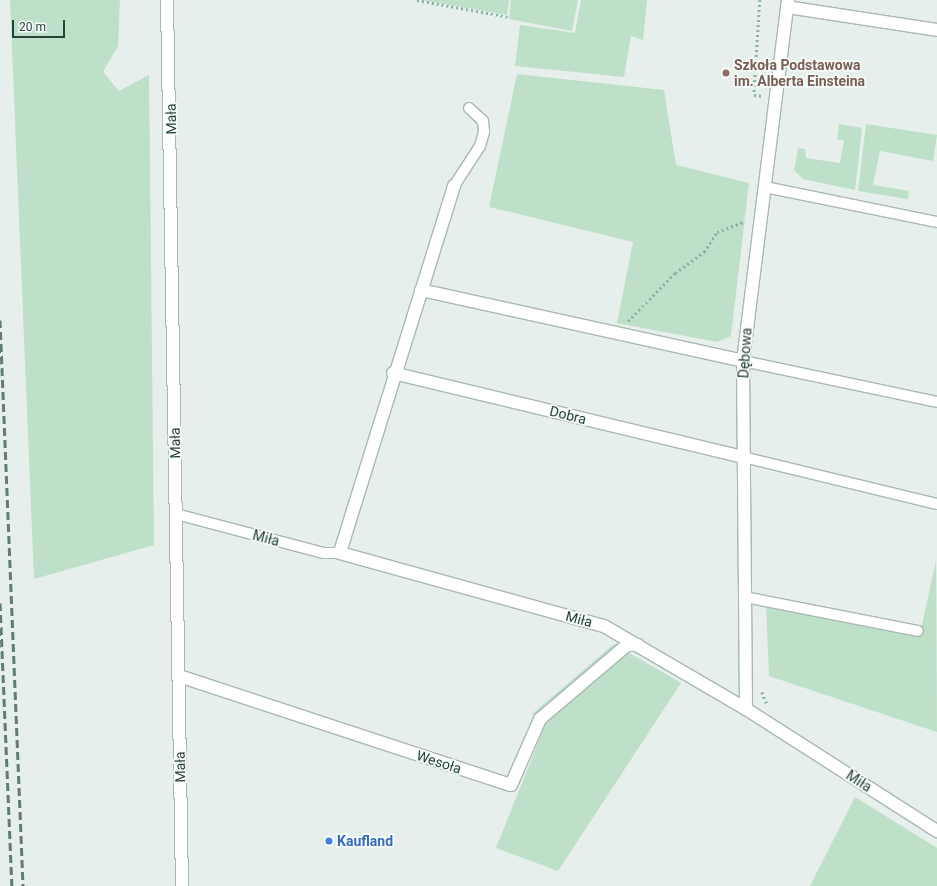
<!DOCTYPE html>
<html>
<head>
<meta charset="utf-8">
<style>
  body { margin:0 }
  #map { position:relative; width:937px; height:886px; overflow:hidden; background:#e6efeb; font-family:Roboto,sans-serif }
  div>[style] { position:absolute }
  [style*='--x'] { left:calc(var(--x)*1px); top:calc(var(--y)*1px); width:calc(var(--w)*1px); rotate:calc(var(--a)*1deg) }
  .green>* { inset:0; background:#bfe0c8 }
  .path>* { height:2.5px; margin-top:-1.25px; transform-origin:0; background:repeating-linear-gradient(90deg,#86b3a5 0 2px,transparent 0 5px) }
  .roads { filter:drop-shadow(1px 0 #a8b8b2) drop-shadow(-1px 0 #a8b8b2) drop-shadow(0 1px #a8b8b2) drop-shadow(0 -1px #a8b8b2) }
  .service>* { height:10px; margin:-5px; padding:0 5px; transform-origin:5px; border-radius:5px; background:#fff }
  .minor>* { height:12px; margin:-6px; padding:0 6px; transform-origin:6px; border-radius:6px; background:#fff }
  .rail>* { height:3px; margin-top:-1.5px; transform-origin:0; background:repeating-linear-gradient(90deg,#5f7d75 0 8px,transparent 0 12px) }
  .dots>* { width:11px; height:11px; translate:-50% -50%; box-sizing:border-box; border:2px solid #f7fbf9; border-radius:50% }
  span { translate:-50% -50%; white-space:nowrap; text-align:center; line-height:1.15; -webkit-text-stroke:3.5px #f7fbf9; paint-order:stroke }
  .education-label { font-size:14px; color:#785e54; font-weight:700 }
  .left { translate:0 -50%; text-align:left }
  .street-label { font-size:14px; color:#24423a }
  .shop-label { font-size:14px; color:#366cbe; font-weight:700 }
  .scale { position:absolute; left:12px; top:20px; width:53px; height:18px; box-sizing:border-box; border:2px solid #24423a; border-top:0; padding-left:5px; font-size:12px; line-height:14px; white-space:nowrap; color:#24423a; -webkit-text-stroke:3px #f7fbf9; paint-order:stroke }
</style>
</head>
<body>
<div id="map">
  <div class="green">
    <div style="clip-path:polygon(10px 0,120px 0,118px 46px,103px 72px,119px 91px,149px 75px,154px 545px,34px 579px)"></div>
    <div style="clip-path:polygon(421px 0,509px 0,507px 15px)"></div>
    <div style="clip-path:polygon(511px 0,578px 0,572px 31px,509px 19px)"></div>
    <div style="clip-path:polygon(581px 0,647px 0,643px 40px,631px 36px,624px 77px,515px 66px,520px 25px,575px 33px)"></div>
    <div style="clip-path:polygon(517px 74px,664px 90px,676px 165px,749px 183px,731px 336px,717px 342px,617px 323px,633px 242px,489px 207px)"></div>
    <div style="clip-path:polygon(839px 124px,862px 128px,855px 190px,803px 179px,794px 170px,798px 148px,805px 149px,806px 158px,840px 163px,844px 140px,837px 140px)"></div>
    <div style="clip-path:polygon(866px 124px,937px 135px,933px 161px,880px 151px,873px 185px,909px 191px,908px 199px,858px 191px)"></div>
    <div style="clip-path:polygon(936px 560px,937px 732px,769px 676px,766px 602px,920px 634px)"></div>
    <div style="clip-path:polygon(614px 644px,681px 683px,558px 871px,496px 848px,546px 723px,532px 714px)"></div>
    <div style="clip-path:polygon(855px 797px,937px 848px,937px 886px,810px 886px)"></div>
  </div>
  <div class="path">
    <div style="--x:417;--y:0;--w:94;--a:10.5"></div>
    <div style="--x:760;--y:0;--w:95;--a:93.6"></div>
    <div style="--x:754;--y:95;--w:9;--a:6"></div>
    <div style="--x:628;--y:321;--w:67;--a:-45.6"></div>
    <div style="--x:675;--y:273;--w:36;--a:-36"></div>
    <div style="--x:704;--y:252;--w:24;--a:-57"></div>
    <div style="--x:717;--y:232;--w:30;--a:-21"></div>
    <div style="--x:762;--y:692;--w:13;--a:67"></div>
  </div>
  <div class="roads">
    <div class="service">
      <div style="--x:454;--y:186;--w:48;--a:-57"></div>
      <div style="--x:480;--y:146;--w:15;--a:-74"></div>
      <div style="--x:484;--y:132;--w:11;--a:-95"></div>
      <div style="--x:483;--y:121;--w:19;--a:-137"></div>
      <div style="--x:765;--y:187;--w:176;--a:11.5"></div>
      <div style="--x:743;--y:361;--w:198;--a:11.9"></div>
      <div style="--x:743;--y:457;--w:200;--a:13.6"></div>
      <div style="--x:176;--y:514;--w:153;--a:14.8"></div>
      <div style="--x:324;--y:553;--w:16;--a:0"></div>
      <div style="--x:745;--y:597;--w:176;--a:11.1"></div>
    </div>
    <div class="minor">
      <div style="--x:167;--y:0;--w:886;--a:89.03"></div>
      <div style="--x:787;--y:7;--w:152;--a:8.7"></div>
      <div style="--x:454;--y:186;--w:384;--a:107.3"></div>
      <div style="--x:340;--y:553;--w:274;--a:15.5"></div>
      <div style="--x:604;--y:626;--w:164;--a:30.3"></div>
      <div style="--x:746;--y:709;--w:227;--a:32.6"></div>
      <div style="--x:421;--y:290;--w:330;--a:12.4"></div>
      <div style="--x:393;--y:373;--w:360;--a:13.5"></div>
      <div style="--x:179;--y:676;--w:349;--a:18.2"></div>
      <div style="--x:511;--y:785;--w:72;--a:-66.3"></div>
      <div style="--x:540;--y:719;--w:114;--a:-40.4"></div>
      <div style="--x:627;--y:645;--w:11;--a:0"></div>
      <div style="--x:746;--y:709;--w:348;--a:-90.5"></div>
      <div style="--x:743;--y:361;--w:364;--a:-82.9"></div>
    </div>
  </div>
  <div class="rail">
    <div style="--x:0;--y:320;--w:566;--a:87.67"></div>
    <div style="--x:0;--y:603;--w:283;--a:87.6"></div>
  </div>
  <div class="dots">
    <div style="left:726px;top:73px;background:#8d6e63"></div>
    <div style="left:329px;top:841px;background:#3f7fe0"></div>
  </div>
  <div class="education-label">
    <span class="left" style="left:734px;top:73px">Szkoła Podstawowa<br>im. Alberta Einsteina</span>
  </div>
  <div class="street-label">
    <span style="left:171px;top:119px;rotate:-91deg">Mała</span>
    <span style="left:745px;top:353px;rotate:-86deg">Dębowa</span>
    <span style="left:568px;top:415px;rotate:14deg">Dobra</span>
    <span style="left:175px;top:443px;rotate:-91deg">Mała</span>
    <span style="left:266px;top:538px;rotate:15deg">Miła</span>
    <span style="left:579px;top:619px;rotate:15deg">Miła</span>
    <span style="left:439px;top:762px;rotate:18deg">Wesoła</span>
    <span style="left:180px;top:767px;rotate:-91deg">Mała</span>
    <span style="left:859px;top:781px;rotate:33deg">Miła</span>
  </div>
  <div class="shop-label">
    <span class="left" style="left:337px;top:841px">Kaufland</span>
  </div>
  <div class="scale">20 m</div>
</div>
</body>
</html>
